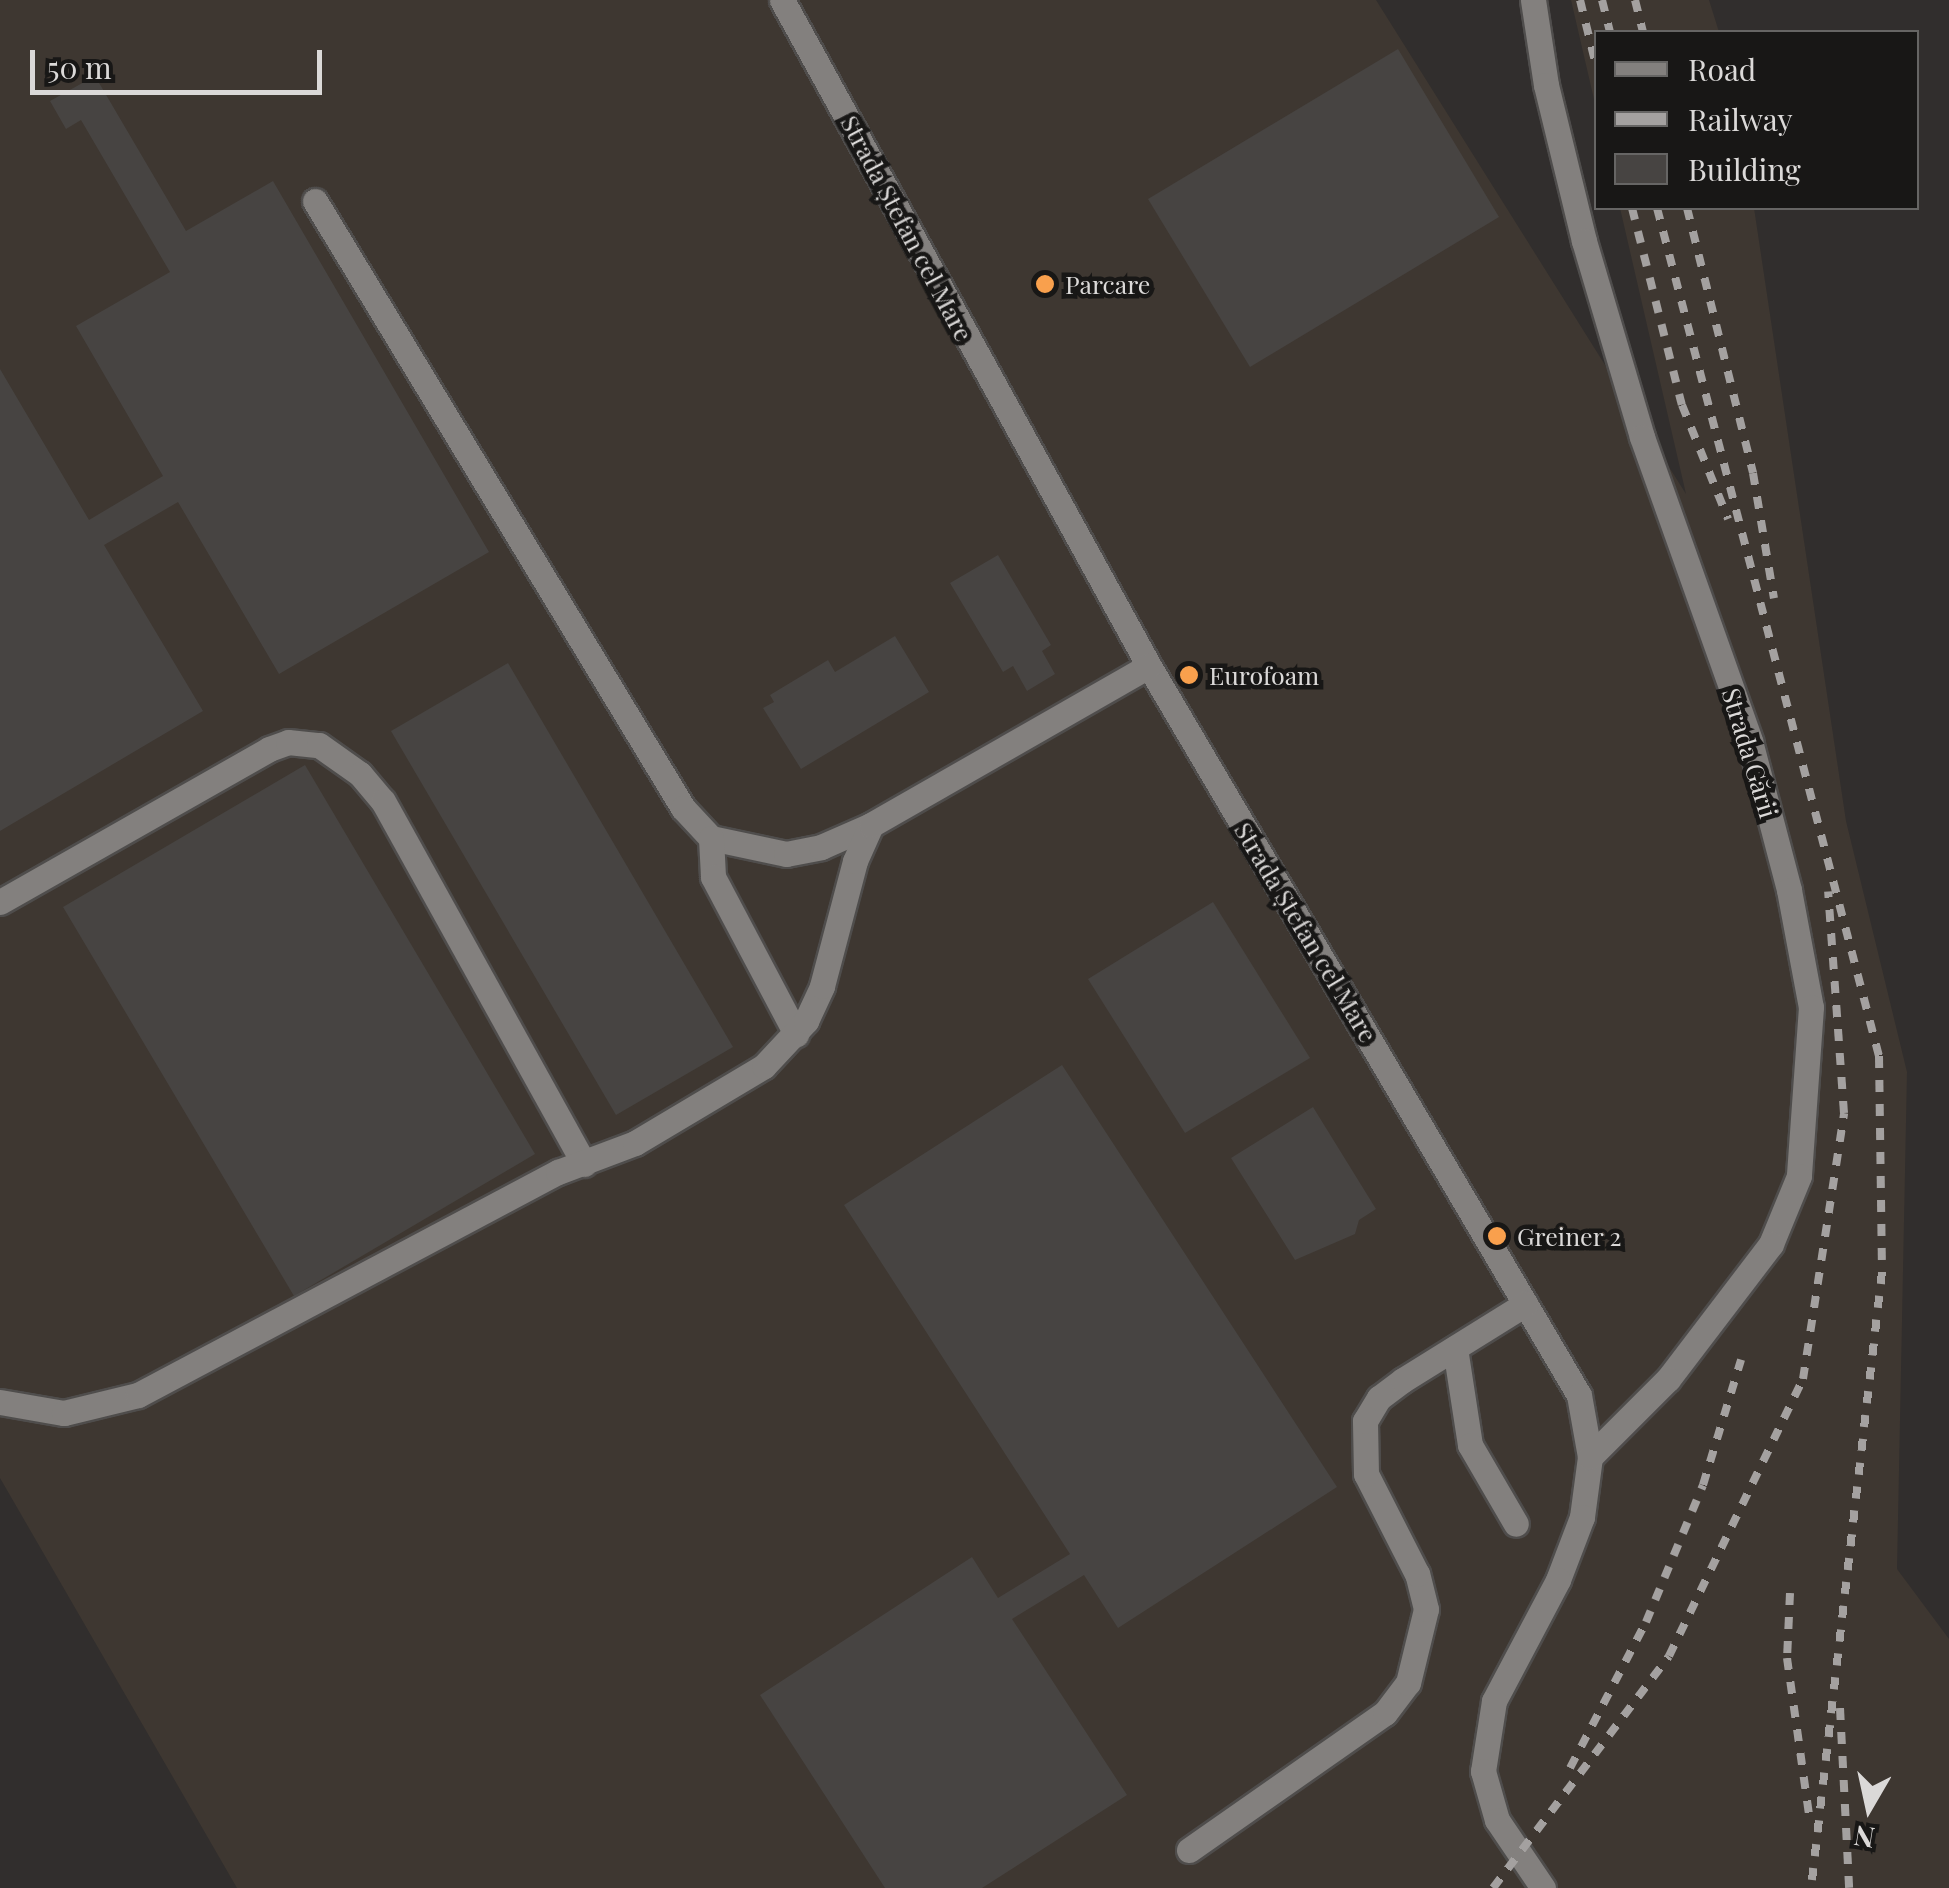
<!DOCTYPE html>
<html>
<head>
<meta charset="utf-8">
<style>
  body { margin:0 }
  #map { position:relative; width:1949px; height:1888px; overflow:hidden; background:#312e2d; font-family:"Playfair Display",serif }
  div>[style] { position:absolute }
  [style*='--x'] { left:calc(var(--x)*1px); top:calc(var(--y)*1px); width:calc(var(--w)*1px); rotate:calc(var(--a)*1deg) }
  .built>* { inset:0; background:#3e3731 }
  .building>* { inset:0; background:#474442 }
  .roads { filter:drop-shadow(2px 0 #4f4d4c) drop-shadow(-2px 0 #4f4d4c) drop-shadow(0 2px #4f4d4c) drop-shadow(0 -2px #4f4d4c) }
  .minor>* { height:25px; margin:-12.5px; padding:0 12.5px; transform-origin:12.5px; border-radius:12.5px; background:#83807e }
  .rail>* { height:8px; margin-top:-4px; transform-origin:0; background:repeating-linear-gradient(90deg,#a4a1a0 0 12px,transparent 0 24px) }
  .dots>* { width:28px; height:28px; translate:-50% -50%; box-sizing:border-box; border:5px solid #181716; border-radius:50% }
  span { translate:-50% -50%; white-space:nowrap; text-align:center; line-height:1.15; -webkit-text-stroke:9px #181716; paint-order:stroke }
  .street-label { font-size:25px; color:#dbd9d8 }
  .poi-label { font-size:25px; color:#dbd9d8 }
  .left { translate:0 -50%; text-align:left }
  .legend { position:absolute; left:1594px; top:30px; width:325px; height:180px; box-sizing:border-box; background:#181716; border:2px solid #666564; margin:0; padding:12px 18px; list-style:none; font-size:30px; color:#dbd9d8 }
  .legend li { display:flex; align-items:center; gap:20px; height:50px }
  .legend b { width:50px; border:2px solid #666564 }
  .north { position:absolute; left:1819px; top:1758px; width:100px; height:100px; -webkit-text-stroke:8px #181716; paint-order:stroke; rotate:189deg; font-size:28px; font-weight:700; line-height:40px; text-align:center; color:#dbd9d8 }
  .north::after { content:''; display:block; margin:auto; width:35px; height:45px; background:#dbd9d8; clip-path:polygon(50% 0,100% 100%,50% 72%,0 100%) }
  .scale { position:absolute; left:30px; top:50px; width:292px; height:45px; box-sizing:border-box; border:5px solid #dbd9d8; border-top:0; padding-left:12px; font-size:30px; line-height:35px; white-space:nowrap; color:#dbd9d8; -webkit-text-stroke:8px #181716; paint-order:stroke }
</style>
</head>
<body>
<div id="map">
  <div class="built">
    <div style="clip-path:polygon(0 0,1376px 0,1686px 494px,1620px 208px,1754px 208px,1846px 821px,1907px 1072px,1897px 1569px,1949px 1639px,1949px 1888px,237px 1888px,0 1478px)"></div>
    <div style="clip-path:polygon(1571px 0,1709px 0,1719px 32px,1596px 32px,1596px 108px)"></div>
  </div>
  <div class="building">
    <div style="clip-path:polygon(1398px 49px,1499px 217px,1250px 367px,1148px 199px)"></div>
    <div style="clip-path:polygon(95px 76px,186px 231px,273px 181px,489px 552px,279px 674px,178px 502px,104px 545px,203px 711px,0 831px,0 369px,89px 520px,163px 476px,76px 326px,170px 272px,81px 120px,66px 129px,50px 101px)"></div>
    <div style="clip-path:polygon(998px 555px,1051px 645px,1042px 651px,1055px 674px,1027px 691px,1013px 666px,1003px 672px,950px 583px)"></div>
    <div style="clip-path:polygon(895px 636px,929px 692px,801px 769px,763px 708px,774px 702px,770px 695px,828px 660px,835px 672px)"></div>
    <div style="clip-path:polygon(508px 663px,733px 1047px,616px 1115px,391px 731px)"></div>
    <div style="clip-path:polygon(305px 765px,535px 1154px,294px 1296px,63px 907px)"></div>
    <div style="clip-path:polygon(1213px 902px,1310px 1058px,1185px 1133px,1088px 979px)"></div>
    <div style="clip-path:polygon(1062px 1065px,1337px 1487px,1118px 1628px,1084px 1575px,1012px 1619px,1127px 1795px,982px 1888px,885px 1888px,760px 1695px,972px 1557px,998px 1598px,1070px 1554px,844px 1205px)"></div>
    <div style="clip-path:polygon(1313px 1107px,1376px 1209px,1359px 1220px,1355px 1234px,1295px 1260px,1231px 1158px)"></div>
  </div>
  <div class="roads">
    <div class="minor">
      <div style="--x:782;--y:0;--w:760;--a:61.14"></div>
      <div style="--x:1149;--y:666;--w:846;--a:59.47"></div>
      <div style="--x:1579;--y:1395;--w:63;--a:79.9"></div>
      <div style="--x:1590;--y:1457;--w:61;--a:97.6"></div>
      <div style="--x:1582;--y:1517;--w:67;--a:110.9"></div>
      <div style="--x:1558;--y:1580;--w:137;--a:117.9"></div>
      <div style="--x:1494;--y:1701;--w:71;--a:98.9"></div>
      <div style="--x:1483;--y:1771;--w:51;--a:74.1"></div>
      <div style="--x:1497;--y:1820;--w:82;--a:55.9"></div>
      <div style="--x:1533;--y:0;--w:86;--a:81.3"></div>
      <div style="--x:1546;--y:85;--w:161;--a:76.3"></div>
      <div style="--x:1584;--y:241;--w:204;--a:73.5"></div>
      <div style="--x:1642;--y:437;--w:323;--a:70.4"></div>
      <div style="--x:1750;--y:741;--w:154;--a:75.3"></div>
      <div style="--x:1789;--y:890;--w:119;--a:79.4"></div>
      <div style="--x:1811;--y:1007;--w:169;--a:94.1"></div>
      <div style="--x:1799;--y:1176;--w:74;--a:112.4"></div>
      <div style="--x:1771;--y:1244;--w:170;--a:127.3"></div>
      <div style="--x:1668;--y:1379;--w:110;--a:135"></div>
      <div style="--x:315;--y:201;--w:710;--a:58.77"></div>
      <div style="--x:683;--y:808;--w:41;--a:47"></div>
      <div style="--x:711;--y:838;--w:77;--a:12"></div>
      <div style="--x:786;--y:854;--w:36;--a:-11"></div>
      <div style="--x:821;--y:847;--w:55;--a:-23.7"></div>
      <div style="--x:711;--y:838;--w:39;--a:87"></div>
      <div style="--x:713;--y:877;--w:178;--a:62.1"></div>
      <div style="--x:0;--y:902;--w:309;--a:-29.6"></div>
      <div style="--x:269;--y:749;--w:20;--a:-20"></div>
      <div style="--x:288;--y:742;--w:31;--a:6"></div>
      <div style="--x:319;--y:745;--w:50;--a:35.3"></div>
      <div style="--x:360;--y:774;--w:35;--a:50"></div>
      <div style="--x:383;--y:801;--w:415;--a:61"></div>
      <div style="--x:1455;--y:1348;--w:98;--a:81.2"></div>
      <div style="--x:1470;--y:1445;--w:91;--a:59.8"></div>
      <div style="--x:0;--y:1402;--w:65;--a:9.8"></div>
      <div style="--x:64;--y:1413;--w:76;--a:-13.7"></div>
      <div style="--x:138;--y:1395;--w:476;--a:-28"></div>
      <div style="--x:558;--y:1172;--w:82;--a:-20.6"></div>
      <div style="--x:635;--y:1143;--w:150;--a:-30.8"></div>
      <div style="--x:764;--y:1066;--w:62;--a:-47"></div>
      <div style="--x:806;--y:1021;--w:38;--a:-65"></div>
      <div style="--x:822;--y:986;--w:129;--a:-75.2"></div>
      <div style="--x:855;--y:861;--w:39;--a:-66"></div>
      <div style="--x:871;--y:825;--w:320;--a:-29.8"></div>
      <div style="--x:1189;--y:1850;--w:239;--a:-35"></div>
      <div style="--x:1385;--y:1713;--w:38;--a:-53"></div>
      <div style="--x:1408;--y:1683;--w:76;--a:-76.3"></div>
      <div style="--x:1426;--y:1609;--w:36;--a:-104"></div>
      <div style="--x:1417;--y:1574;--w:112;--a:-117"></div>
      <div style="--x:1366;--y:1474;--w:53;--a:-91.1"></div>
      <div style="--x:1365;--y:1421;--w:27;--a:-59"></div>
      <div style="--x:1379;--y:1398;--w:30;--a:-37"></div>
      <div style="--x:1403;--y:1380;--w:144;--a:-31.9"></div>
    </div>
  </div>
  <div class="rail">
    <div style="--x:1580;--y:0;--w:67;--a:76.2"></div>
    <div style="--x:1602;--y:0;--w:33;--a:76"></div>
    <div style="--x:1635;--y:0;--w:33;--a:76"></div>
    <div style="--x:1632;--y:208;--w:203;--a:75.8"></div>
    <div style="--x:1682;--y:405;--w:123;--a:68"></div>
    <div style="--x:1657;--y:208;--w:877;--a:75.33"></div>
    <div style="--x:1879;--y:1056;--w:216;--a:89.2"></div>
    <div style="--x:1882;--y:1272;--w:620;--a:96.57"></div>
    <div style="--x:1687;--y:208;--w:273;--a:76"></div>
    <div style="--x:1753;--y:473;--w:127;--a:80.5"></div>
    <div style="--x:1790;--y:1593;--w:65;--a:92.6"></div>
    <div style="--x:1787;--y:1658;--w:158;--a:82"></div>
    <div style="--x:1840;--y:1708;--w:180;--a:87.1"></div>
    <div style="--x:1570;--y:1768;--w:165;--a:-62.5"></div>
    <div style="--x:1646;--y:1622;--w:148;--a:-67.4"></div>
    <div style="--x:1703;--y:1485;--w:131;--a:-73.1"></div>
    <div style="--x:1493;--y:1888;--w:291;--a:-52.8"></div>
    <div style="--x:1669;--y:1656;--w:308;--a:-64.2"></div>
    <div style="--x:1803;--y:1379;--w:269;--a:-81.2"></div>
    <div style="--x:1844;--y:1113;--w:222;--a:-94.1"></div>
  </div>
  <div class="dots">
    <div style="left:1045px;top:284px;background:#f9a04d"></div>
    <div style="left:1189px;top:675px;background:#f9a04d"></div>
    <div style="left:1497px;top:1236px;background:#f9a04d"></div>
  </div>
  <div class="street-label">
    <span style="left:907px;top:228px;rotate:62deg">Strada Ștefan cel Mare</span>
    <span style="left:1750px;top:753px;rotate:73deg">Strada Gării</span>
    <span style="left:1306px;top:932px;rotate:59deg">Strada Ștefan cel Mare</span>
  </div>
  <div class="poi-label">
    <span class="left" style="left:1065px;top:284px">Parcare</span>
    <span class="left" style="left:1209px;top:675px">Eurofoam</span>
    <span class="left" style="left:1517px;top:1236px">Greiner 2</span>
  </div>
  <ul class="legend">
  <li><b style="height:12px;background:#83807e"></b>Road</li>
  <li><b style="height:12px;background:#a4a1a0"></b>Railway</li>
  <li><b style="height:28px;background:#474442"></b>Building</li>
  </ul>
  <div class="north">N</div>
  <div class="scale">50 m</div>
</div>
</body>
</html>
